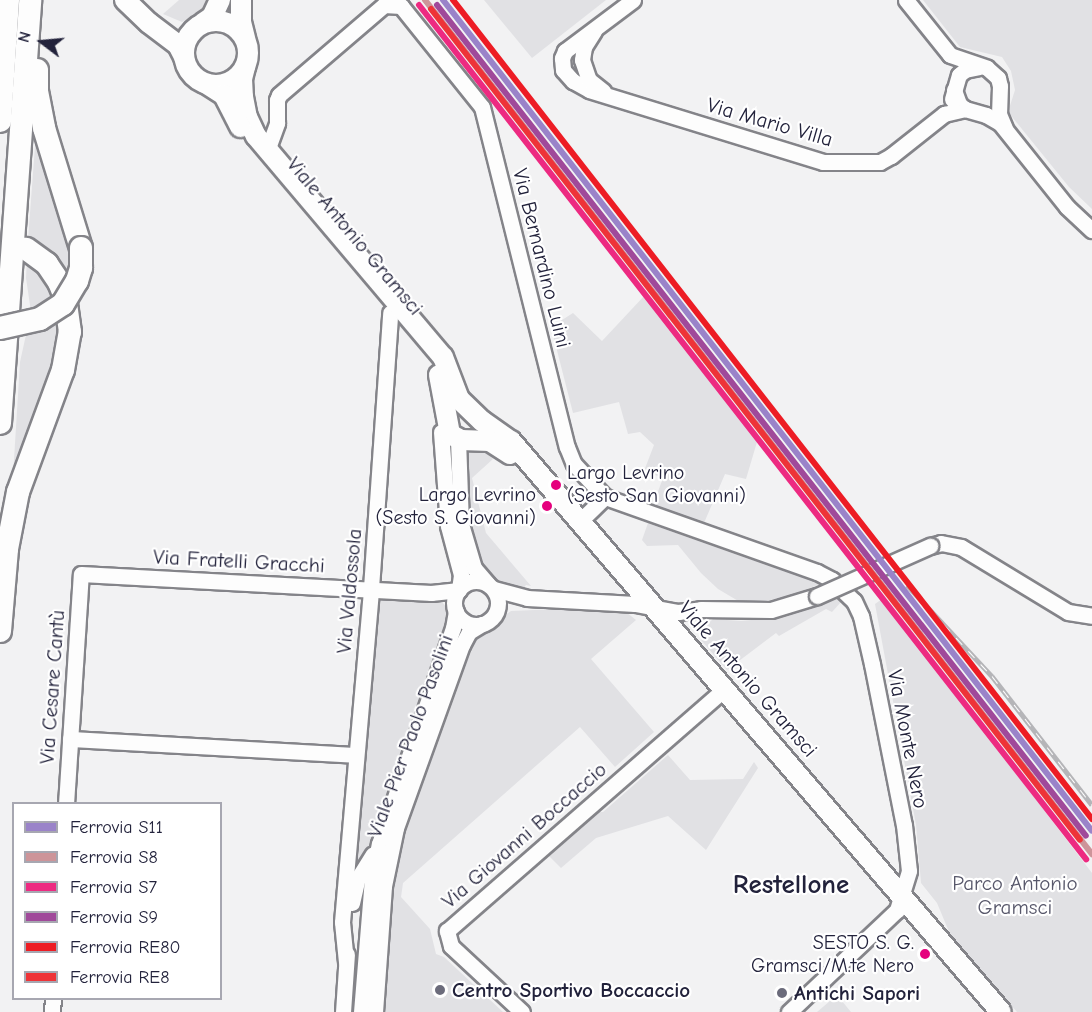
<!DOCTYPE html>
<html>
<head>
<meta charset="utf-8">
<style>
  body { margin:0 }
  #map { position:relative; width:1092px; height:1012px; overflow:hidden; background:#f2f2f3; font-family:"Comic Neue",sans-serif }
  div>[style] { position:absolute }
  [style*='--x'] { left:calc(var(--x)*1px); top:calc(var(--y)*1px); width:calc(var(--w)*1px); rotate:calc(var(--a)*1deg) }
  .green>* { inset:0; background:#e1e1e4 }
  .roads { filter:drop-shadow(2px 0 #848489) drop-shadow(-2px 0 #848489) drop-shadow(0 2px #848489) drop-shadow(0 -2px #848489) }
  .minor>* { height:15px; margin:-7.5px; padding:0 7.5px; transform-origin:7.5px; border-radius:7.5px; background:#fdfdfd }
  .minor>.ring { margin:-7.5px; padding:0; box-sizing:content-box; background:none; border:15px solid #fdfdfd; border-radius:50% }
  .major>* { height:20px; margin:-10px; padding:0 10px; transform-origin:10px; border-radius:10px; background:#fdfdfd }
  .major>.ring { margin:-10px; padding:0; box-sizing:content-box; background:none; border:20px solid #fdfdfd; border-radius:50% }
  .highway>* { height:22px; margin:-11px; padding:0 11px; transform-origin:11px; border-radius:11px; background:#fdfdfd }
  .rail>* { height:5px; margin-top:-2.5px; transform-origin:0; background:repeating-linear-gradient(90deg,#fff 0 9px,#b5b5b8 0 18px); box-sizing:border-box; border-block:2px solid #b5b5b8 }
  .bridges { filter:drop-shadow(2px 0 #848489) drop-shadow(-2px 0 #848489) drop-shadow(0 2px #848489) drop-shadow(0 -2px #848489) }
  .minor-bridge>* { height:15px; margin:-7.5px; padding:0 7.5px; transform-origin:7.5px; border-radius:7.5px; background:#fdfdfd }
  .highway-bridge>* { height:22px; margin:-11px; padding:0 11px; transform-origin:11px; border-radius:11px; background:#fdfdfd }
  .rail-1>* { height:6px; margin:-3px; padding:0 3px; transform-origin:3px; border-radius:3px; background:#9a83c9 }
  .rail-2>* { height:6px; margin:-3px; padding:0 3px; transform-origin:3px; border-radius:3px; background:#cd9499 }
  .rail-3>* { height:6px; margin:-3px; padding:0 3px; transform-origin:3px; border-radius:3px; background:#ed2a81 }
  .rail-4>* { height:6px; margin:-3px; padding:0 3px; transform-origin:3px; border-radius:3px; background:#a0499a }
  .rail-5>* { height:6px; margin:-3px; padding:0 3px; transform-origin:3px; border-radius:3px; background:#ed1c24 }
  .rail-6>* { height:6px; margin:-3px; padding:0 3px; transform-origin:3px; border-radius:3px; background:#ee3338 }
  .dots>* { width:16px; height:16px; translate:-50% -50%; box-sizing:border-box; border:3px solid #fff; border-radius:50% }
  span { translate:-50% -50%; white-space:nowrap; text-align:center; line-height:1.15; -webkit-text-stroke:4.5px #fff; paint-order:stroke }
  .bus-label { font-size:20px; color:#22223b }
  .left { translate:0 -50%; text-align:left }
  .right { translate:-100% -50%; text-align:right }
  .street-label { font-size:21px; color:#22223b }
  .park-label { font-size:21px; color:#57576a }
  .poi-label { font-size:21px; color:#22223b; font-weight:700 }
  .district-label { font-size:27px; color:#22223b; font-weight:700 }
  .legend { position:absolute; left:12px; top:802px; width:210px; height:198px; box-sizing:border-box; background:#fff; border:2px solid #a7a7b1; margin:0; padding:8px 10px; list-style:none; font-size:18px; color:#22223b }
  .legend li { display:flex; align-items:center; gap:12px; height:30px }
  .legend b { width:30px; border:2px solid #a7a7b1 }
  .north { position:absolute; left:12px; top:12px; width:60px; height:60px; -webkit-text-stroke:4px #fff; paint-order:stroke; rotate:286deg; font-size:16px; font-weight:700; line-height:24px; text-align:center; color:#22223b }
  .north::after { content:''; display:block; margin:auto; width:21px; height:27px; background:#22223b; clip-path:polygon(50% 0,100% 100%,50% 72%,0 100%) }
</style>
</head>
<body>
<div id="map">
  <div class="green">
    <div style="clip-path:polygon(179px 0,208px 0,200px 12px,182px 22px,163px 14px)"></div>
    <div style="clip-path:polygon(484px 0,606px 0,532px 58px)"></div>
    <div style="clip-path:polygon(923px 0,1092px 0,1092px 209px,1069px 187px,1008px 112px,1015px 90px,1011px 71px,1002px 57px,960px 47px)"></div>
    <div style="clip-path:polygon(37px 119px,76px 247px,68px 287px,28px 240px)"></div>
    <div style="clip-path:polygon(27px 257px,51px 281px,63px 351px,12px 492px,20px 362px,31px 312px,26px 278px)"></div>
    <div style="clip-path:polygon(645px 295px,757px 442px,746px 479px,725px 474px,704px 523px,653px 505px,663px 478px,644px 471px,654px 445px,640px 432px,628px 434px,619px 402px,573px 413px,551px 327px,573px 313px,602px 341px)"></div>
    <div style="clip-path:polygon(481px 444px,493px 459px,472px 478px,486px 533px,531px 586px,526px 585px,522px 590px,501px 587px,481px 570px,469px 529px,466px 455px,470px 448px)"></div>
    <div style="clip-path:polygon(648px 523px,781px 570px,782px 567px,825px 582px,795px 594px,766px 601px,740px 602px,718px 589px,701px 573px,678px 545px,647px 546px,642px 540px)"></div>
    <div style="clip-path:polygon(838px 597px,841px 602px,832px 612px,826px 609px,779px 636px,776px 633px,727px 670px,701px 640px,701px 630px,713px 619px,741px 621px,772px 618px,799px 612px)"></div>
    <div style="clip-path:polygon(377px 599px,442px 602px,450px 611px,370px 848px,353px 873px)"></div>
    <div style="clip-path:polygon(882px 599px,1092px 873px,1092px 1012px,1017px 1012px,950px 934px,937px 903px,921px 883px,916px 825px,875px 604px)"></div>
    <div style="clip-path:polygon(558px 609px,626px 612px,636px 620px,591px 659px,654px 732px,615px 767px,580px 727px,403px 883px,401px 897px,430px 929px,436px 954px,444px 957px,503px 1012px,379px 1012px,389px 888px,401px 833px,470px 640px,511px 611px)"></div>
    <div style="clip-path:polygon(668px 755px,690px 780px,743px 779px,754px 762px,758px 768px,706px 850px,668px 816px,596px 838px,561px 868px,549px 856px,598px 812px,603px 812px)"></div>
    <div style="clip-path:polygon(837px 995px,851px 1012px,817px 1012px)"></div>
  </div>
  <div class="roads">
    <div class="minor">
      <div style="--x:633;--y:0;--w:85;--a:143.1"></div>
      <div style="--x:565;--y:51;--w:8;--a:113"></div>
      <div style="--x:562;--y:58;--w:12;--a:85"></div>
      <div style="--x:563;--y:70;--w:15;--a:48"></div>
      <div style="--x:573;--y:81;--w:18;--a:29"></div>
      <div style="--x:589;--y:90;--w:245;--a:17.1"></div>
      <div style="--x:823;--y:162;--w:57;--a:0"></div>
      <div style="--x:880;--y:162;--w:13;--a:-29"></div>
      <div style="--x:891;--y:156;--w:68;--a:-38.4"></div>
      <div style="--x:944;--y:114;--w:22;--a:-13"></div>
      <div style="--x:906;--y:0;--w:70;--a:51.3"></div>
      <div style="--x:950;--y:55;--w:39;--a:19"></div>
      <div style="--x:987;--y:68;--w:15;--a:42"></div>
      <div style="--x:998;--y:78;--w:8;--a:76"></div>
      <div style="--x:1000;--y:86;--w:28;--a:92"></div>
      <div style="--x:999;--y:114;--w:15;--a:67"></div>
      <div style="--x:594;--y:31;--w:19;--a:122"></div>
      <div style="--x:584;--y:47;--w:13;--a:99"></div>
      <div style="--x:582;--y:60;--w:21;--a:71"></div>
      <div style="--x:589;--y:80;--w:18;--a:38"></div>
      <div style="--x:954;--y:90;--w:15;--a:70"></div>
      <div style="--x:959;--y:104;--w:8;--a:40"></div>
      <div style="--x:965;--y:109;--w:22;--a:16"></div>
      <div style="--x:986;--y:115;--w:16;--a:30"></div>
      <div style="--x:1000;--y:123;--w:107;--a:51.4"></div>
      <div style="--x:1067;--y:207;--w:34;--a:43"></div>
      <div style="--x:952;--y:99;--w:25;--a:-74"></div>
      <div style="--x:959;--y:75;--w:8;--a:-40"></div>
      <div style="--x:965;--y:70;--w:14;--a:-12"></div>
      <div style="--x:267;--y:151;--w:30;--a:-70"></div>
      <div style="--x:277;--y:123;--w:23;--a:-90"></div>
      <div style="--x:277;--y:100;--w:5;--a:-68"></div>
      <div style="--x:279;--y:95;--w:138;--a:-40.6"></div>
      <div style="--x:384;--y:5;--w:17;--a:3"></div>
      <div style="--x:401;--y:6;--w:129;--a:51.3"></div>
      <div style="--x:482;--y:107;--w:350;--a:76"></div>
      <div style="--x:567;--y:447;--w:18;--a:68"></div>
      <div style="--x:574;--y:464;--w:45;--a:46.8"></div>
      <div style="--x:605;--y:497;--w:225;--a:19.5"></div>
      <div style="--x:817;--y:572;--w:17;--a:28"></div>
      <div style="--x:832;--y:580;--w:30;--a:44"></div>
      <div style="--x:854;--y:601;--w:17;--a:65"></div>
      <div style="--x:861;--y:616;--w:49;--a:77.1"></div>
      <div style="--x:872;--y:664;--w:164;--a:78.8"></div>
      <div style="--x:904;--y:825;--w:46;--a:83.8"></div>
      <div style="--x:909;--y:871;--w:41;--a:107.1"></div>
      <div style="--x:897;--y:910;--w:149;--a:136.6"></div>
      <div style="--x:441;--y:432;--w:94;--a:85.7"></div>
      <div style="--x:448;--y:526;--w:51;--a:75.1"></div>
      <div style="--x:461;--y:575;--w:15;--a:98"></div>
      <div style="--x:458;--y:439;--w:85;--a:88"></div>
      <div style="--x:461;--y:524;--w:46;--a:73.5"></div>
      <div style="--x:474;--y:568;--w:21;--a:49"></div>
      <div style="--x:580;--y:521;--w:35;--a:-44"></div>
      <div style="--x:930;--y:546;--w:11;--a:-15"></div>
      <div style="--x:941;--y:543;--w:20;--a:11"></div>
      <div style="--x:961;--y:547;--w:125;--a:31.3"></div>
      <div style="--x:1068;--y:612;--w:24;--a:9"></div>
      <div class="ring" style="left:454px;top:581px;width:29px;height:29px"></div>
      <div style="--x:494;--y:589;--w:34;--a:15"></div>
      <div style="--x:527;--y:598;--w:108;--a:3.2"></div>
      <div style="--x:635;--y:604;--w:44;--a:10.5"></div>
      <div style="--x:678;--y:612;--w:23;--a:-7"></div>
      <div style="--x:701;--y:609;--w:70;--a:0.8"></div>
      <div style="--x:771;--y:610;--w:48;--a:-16.9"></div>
      <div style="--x:70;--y:739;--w:286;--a:3.2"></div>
      <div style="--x:66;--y:804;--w:230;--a:-86.3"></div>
      <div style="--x:81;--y:574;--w:351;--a:3.1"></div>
      <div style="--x:431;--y:593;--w:28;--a:-6"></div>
      <div style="--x:352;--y:903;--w:26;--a:-77"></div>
      <div style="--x:358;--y:878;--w:28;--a:-58"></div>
      <div style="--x:346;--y:962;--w:40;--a:-95.7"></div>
      <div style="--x:342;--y:922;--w:335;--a:-85"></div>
      <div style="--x:371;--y:588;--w:276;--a:-86"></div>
      <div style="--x:52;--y:1012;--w:14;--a:-86"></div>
      <div style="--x:343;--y:1012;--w:58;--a:-86.1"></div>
      <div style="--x:361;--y:1012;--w:133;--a:-85.3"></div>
      <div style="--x:372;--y:879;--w:36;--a:-79"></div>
      <div style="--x:379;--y:844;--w:228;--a:-71.1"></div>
      <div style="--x:453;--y:628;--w:17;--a:-80"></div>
      <div style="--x:375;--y:1012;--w:126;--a:-85.9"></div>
      <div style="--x:384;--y:886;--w:59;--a:-78.3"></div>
      <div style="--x:396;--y:828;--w:195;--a:-70.2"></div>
      <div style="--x:462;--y:645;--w:15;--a:-62"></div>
      <div style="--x:469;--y:632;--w:15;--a:-32"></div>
      <div style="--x:522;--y:1012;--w:97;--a:-137.1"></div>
      <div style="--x:451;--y:946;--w:16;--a:-105"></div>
      <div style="--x:447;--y:931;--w:357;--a:-41.1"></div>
    </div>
    <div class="major">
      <div style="--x:125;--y:0;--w:33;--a:44"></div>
      <div style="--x:149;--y:23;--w:36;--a:37"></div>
      <div style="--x:178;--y:45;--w:13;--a:63"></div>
      <div style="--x:241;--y:0;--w:22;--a:90"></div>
      <div style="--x:241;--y:22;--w:16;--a:76"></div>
      <div class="ring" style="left:184px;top:21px;width:44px;height:44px"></div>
      <div style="--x:203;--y:23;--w:11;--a:-34"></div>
      <div style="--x:212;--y:17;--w:19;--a:-65"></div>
      <div style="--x:245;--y:67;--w:12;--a:104"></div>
      <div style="--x:242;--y:79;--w:18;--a:87"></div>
      <div style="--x:243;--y:97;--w:20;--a:79"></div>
      <div style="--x:247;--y:117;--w:21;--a:65"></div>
      <div style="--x:256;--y:136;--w:289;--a:49.8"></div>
      <div style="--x:443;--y:357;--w:45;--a:69.1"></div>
      <div style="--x:459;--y:399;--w:32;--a:44"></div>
      <div style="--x:482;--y:421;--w:35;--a:35"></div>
      <div style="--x:511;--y:441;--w:752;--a:49.37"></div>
      <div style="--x:207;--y:84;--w:20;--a:33"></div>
      <div style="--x:224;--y:95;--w:36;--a:63"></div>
      <div style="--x:439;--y:375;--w:60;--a:79.4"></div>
      <div style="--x:450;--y:434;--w:13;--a:29"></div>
      <div style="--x:461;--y:440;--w:29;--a:2"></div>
      <div style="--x:490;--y:441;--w:24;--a:33"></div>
    </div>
    <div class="highway">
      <div style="--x:37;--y:70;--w:21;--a:90"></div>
      <div style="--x:37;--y:91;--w:38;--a:79"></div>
      <div style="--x:44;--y:128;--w:126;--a:72.9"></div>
      <div style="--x:0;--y:121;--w:121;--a:-86.2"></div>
      <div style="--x:0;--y:423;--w:424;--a:-85.9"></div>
      <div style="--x:0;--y:631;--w:82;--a:-85.1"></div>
      <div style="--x:7;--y:549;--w:58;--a:-79.1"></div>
      <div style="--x:18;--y:492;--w:130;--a:-69.8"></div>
      <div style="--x:63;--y:370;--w:39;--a:-80"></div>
      <div style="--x:70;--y:332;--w:35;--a:-98"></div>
      <div style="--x:65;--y:297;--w:16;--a:-112"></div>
      <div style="--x:59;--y:282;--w:22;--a:-124"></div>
      <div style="--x:47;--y:264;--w:26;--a:-144"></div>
    </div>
  </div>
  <div class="rail">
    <div style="--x:907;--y:585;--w:125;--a:47"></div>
    <div style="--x:992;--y:676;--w:163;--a:52.2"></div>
  </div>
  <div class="bridges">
    <div class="minor-bridge">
      <div style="--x:817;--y:596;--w:124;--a:-23.9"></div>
    </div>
    <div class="highway-bridge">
      <div style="--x:0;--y:328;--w:41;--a:-12.7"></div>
      <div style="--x:40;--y:319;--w:27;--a:-33"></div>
      <div style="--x:63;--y:304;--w:27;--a:-59"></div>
      <div style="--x:77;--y:281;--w:14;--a:-73"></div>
      <div style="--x:81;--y:268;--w:20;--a:-90"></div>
    </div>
  </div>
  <div class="rail-1">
    <div style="--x:443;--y:0;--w:1054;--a:52.01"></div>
  </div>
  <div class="rail-2">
    <div style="--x:425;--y:0;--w:1084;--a:52.01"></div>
  </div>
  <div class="rail-3">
    <div style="--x:419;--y:5;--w:1084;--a:52.01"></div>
  </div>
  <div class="rail-4">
    <div style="--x:437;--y:5;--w:1054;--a:52.01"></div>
  </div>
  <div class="rail-5">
    <div style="--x:453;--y:0;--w:1039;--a:52.04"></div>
  </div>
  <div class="rail-6">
    <div style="--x:431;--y:9;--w:1054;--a:52.01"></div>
  </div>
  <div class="dots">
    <div style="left:556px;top:485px;background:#e5007d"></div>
    <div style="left:547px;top:506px;background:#e5007d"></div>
    <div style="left:925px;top:954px;background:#e5007d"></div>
    <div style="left:440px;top:990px;background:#6b6b7b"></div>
    <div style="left:782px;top:993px;background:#6b6b7b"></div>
  </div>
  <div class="bus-label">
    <span class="left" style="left:567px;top:484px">Largo Levrino<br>(Sesto San Giovanni)</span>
    <span class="right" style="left:536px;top:506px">Largo Levrino<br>(Sesto S. Giovanni)</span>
    <span class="right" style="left:914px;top:954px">SESTO S. G.<br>Gramsci/M.te Nero</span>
  </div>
  <div class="street-label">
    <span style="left:770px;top:122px;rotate:16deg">Via Mario Villa</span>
    <span style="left:355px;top:236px;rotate:50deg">Viale Antonio Gramsci</span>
    <span style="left:542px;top:258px;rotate:76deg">Via Bernardino Luini</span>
    <span style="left:239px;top:561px;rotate:3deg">Via Fratelli Gracchi</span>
    <span style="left:349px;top:591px;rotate:-85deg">Via Valdossola</span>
    <span style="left:748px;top:679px;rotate:49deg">Viale Antonio Gramsci</span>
    <span style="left:52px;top:687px;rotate:-86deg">Via Cesare Cantù</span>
    <span style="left:410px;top:736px;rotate:-70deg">Viale Pier Paolo Pasolini</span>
    <span style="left:908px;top:739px;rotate:79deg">Via Monte Nero</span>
    <span style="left:524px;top:835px;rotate:-41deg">Via Giovanni Boccaccio</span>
  </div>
  <div class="park-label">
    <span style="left:1015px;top:895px">Parco Antonio<br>Gramsci</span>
  </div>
  <div class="poi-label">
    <span class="left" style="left:452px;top:990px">Centro Sportivo Boccaccio</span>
    <span class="left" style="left:794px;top:993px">Antichi Sapori</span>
  </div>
  <div class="district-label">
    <span style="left:791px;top:885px">Restellone</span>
  </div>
  <ul class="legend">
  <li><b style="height:8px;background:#9a83c9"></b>Ferrovia S11</li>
  <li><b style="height:8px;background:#cd9499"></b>Ferrovia S8</li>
  <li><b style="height:8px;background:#ed2a81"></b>Ferrovia S7</li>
  <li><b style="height:8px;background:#a0499a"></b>Ferrovia S9</li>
  <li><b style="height:8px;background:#ed1c24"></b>Ferrovia RE80</li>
  <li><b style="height:8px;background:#ee3338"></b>Ferrovia RE8</li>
  </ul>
  <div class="north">N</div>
</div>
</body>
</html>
